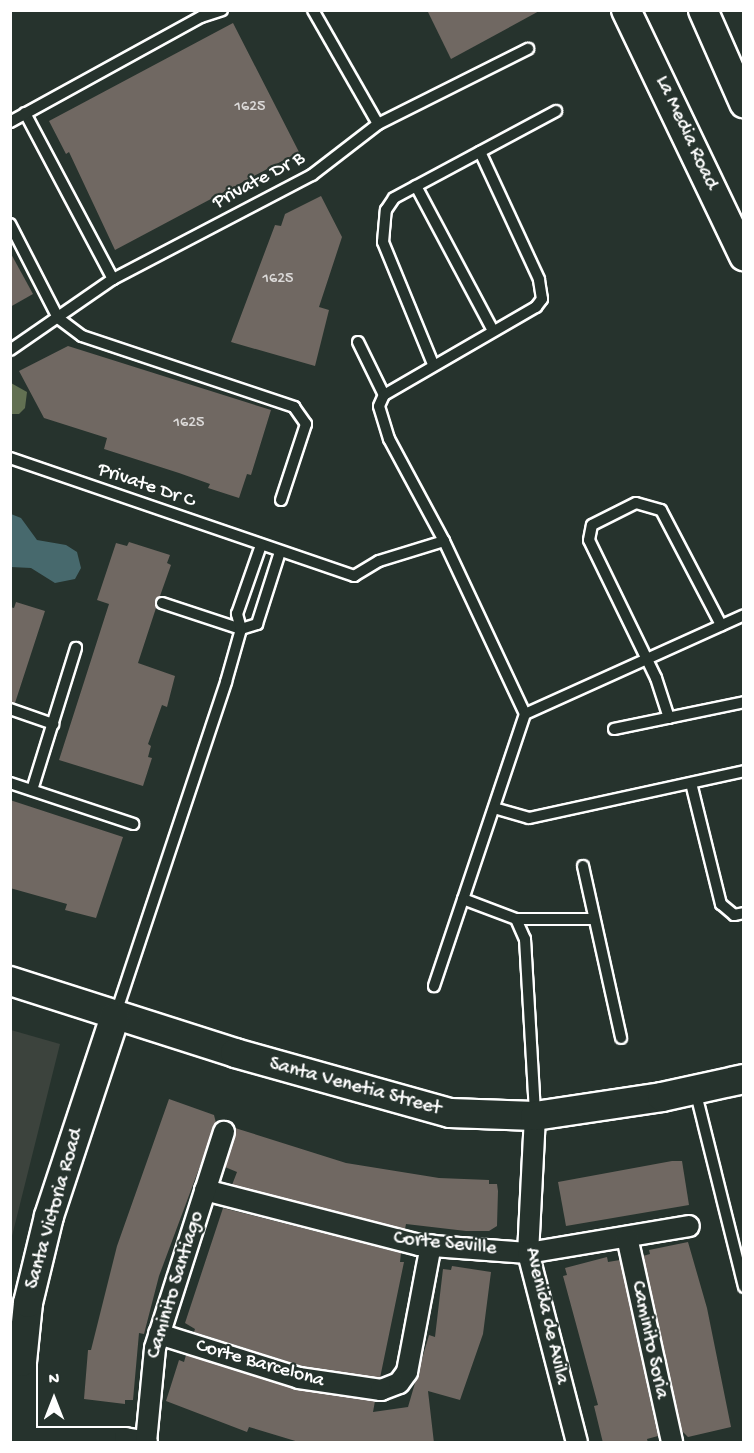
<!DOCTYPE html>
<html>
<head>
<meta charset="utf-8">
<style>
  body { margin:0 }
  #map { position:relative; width:754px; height:1453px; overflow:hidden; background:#26332d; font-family:"Gochi Hand",sans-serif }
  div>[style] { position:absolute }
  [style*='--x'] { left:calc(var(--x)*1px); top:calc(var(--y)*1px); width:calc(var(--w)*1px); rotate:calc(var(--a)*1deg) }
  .built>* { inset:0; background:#3c433d }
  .green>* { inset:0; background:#627052 }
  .water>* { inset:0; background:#47696d }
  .building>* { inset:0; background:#706862 }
  .roads { filter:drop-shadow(2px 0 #fff) drop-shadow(-2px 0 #fff) drop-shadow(0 2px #fff) drop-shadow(0 -2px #fff) }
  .lane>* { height:10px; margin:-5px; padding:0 5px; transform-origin:5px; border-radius:5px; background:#26332d }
  .street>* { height:20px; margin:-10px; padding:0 10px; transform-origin:10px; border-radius:10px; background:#26332d }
  .secondary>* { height:28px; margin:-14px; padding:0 14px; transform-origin:14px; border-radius:14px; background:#26332d }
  span { translate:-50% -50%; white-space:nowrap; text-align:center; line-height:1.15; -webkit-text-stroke:4.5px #26332d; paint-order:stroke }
  .number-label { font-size:16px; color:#dbd9d8 }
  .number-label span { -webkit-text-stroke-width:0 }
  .street-label { font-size:20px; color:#fff }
  .frame { position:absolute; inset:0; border:12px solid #fff; pointer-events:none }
  .north { position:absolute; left:24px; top:1369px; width:60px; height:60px; -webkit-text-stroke:4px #26332d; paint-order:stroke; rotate:0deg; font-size:16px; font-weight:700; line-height:24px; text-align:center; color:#fff }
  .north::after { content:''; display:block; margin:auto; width:21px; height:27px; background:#fff; clip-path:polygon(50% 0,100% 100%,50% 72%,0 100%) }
</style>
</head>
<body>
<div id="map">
  <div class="built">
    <div style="clip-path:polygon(11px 1030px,60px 1044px,11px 1240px,10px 1030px)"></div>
  </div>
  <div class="green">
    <div style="clip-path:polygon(11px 383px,27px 392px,25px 408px,19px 414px,11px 414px)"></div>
  </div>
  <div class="water">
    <div style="clip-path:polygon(11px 514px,21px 518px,37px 540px,66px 545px,77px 552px,81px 568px,75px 579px,55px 583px,31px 568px,11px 567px)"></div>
  </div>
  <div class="building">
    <div style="clip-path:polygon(427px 10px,541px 10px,451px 59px)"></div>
    <div style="clip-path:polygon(233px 23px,299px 152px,115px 250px,69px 152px,66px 154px,49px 121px)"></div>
    <div style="clip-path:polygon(321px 196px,342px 237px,319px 307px,329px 310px,315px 366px,231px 342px,275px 225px,281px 226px,285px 214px)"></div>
    <div style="clip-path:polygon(10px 252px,33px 294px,10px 307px)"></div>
    <div style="clip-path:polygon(68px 346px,271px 410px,251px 475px,247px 474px,239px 498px,208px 488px,210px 484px,179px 473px,104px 449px,107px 438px,44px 418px,19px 371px)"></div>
    <div style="clip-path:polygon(129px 542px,170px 555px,167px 563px,171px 565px,160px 596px,155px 600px,156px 608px,138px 663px,175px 676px,167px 707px,162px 705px,148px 744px,151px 746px,148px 757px,152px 758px,143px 786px,59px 760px,109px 604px,97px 600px,116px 543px,127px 546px)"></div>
    <div style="clip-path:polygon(16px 602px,45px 611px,15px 703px,10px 702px,10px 607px,14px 608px)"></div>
    <div style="clip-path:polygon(10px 800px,123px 837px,96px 918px,65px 910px,67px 904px,10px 888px)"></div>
    <div style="clip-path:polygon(169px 1099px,214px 1115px,216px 1123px,159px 1276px,144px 1334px,139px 1333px,133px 1400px,125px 1400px,125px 1404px,84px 1399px,88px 1350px,91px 1350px,117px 1246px)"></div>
    <div style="clip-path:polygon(235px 1128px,346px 1163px,439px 1178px,489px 1180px,489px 1184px,497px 1184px,498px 1191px,497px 1226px,489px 1231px,466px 1231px,406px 1224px,405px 1229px,232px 1185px,237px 1172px,225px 1167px)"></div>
    <div style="clip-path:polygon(672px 1161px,682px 1161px,689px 1205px,566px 1226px,558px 1182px)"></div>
    <div style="clip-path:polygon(223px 1208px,401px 1253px,400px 1262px,404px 1262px,380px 1378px,302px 1366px,194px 1332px,195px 1329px,185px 1323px)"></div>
    <div style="clip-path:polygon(688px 1242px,707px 1308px,731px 1427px,688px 1437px,682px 1431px,643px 1256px,650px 1254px,649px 1250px)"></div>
    <div style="clip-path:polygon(607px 1257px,608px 1262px,620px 1260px,658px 1436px,647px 1439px,648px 1443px,603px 1443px,594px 1406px,598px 1405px,563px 1276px,567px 1275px,565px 1268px)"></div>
    <div style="clip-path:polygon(452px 1266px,491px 1272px,483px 1334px,460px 1400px,428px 1391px,434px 1443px,302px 1443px,249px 1427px,247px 1432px,166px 1401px,179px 1360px,184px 1362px,186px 1355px,296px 1389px,375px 1401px,373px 1412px,408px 1407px,429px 1335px,435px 1337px,443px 1269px,451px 1270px)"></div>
  </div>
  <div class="roads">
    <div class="lane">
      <div style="--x:313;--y:10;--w:131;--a:60.3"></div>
      <div style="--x:25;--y:113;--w:188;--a:62.1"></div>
      <div style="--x:10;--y:122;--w:218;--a:-28.8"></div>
      <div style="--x:201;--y:17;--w:22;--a:-18"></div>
      <div style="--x:416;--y:186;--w:164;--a:62"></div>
      <div style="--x:10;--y:224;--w:106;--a:62.9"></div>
      <div style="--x:58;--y:318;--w:30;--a:37"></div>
      <div style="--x:82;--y:336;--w:224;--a:18.5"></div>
      <div style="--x:294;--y:407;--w:21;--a:55"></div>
      <div style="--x:306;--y:424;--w:80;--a:108.2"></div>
      <div style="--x:358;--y:342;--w:59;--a:63.9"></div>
      <div style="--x:10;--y:350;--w:125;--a:-34.6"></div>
      <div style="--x:113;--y:279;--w:225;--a:-27.6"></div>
      <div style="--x:312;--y:175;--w:83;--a:-37.7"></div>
      <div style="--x:378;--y:124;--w:168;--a:-26.6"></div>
      <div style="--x:433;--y:364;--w:132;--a:-112.3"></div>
      <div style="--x:383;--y:242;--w:32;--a:-85"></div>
      <div style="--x:386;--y:210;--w:14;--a:-56"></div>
      <div style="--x:394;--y:198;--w:184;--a:-28.2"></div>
      <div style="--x:10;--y:458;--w:364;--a:18.9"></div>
      <div style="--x:354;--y:576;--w:29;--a:-31"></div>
      <div style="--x:379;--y:561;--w:68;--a:-17.1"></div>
      <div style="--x:444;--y:541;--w:191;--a:64.9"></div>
      <div style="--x:525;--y:714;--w:287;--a:108.5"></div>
      <div style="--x:444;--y:541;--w:116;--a:-118.3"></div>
      <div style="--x:389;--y:439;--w:34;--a:-107"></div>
      <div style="--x:379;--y:406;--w:12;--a:-66"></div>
      <div style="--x:384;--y:395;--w:176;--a:-30.1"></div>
      <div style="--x:536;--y:307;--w:10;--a:-53"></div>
      <div style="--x:542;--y:299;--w:20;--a:-99"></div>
      <div style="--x:539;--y:279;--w:140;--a:-114.9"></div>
      <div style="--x:162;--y:603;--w:83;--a:18.2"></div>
      <div style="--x:241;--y:629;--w:17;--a:-17"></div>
      <div style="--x:257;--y:624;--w:76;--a:-72.3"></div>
      <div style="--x:10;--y:709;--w:46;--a:19.2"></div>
      <div style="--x:525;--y:714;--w:240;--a:-24.3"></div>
      <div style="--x:669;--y:718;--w:42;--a:-108"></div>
      <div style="--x:656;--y:678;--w:153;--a:-115.9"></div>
      <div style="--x:589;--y:540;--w:15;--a:-79"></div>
      <div style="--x:592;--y:525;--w:49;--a:-26.6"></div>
      <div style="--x:636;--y:503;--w:26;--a:16"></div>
      <div style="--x:661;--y:510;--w:130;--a:62.4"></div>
      <div style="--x:614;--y:729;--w:133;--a:-11.7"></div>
      <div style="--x:10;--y:783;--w:130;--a:18.4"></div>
      <div style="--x:691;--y:783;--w:125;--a:76.1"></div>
      <div style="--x:721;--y:904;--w:17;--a:40"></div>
      <div style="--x:734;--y:915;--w:10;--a:-11"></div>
      <div style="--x:32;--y:790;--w:149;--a:-72.8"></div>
      <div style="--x:494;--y:808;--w:36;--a:16"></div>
      <div style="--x:529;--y:818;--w:220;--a:-12.3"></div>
      <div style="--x:583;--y:866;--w:176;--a:77.5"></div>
      <div style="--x:463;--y:899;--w:57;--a:20.7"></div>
      <div style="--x:516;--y:919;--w:22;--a:66"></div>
      <div style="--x:525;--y:939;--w:176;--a:86.7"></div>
      <div style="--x:516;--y:919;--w:78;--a:0"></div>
      <div style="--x:116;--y:1013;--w:349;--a:-71.6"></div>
      <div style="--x:226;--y:682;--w:55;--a:-74.2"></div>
      <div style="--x:241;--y:629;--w:16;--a:-105"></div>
      <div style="--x:237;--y:614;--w:73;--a:-70.8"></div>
      <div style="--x:695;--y:1090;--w:203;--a:76"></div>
    </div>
    <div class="street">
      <div style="--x:535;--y:1116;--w:137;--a:92.9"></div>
      <div style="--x:528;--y:1253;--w:195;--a:75.5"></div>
      <div style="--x:205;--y:1190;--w:221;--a:14.4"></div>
      <div style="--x:419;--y:1245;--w:109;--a:4.2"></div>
      <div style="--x:528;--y:1253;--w:163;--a:-9.5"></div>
      <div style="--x:627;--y:1237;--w:210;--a:77.6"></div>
      <div style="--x:159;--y:1334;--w:147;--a:17.4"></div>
      <div style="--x:299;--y:1378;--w:83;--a:8.3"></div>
      <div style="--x:381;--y:1390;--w:19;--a:-21"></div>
      <div style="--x:399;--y:1383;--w:14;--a:-54"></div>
      <div style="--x:407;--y:1372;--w:129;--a:-79.3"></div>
      <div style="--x:22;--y:1438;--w:103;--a:0"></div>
      <div style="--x:125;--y:1438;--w:22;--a:10"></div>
      <div style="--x:146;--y:1442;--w:94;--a:-84.5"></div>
      <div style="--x:155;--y:1348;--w:227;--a:-72.3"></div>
    </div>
    <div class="secondary">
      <div style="--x:626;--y:10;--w:273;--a:64.4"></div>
      <div style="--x:703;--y:10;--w:102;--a:66.2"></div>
      <div style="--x:10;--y:981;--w:236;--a:17.7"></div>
      <div style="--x:235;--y:1053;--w:223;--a:15.6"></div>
      <div style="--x:450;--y:1113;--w:85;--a:2"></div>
      <div style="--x:535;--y:1116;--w:128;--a:-8.5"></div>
      <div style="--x:662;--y:1097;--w:84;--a:-12.4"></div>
      <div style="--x:22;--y:1442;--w:80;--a:-90"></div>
      <div style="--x:22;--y:1362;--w:59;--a:-84.2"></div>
      <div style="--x:28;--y:1303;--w:89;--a:-76.4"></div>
      <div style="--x:49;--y:1216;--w:210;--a:-71.7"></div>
    </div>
  </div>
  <div class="number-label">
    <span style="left:250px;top:108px">1625</span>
    <span style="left:278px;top:280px">1625</span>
    <span style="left:189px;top:424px">1625</span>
  </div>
  <div class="street-label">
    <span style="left:686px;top:133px;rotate:65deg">La Media Road</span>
    <span style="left:259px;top:181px;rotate:-28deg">Private Dr B</span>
    <span style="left:146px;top:486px;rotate:19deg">Private Dr C</span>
    <span style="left:355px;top:1087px;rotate:15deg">Santa Venetia Street</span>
    <span style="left:55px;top:1209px;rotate:-74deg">Santa Victoria Road</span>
    <span style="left:445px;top:1244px;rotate:6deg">Corte Seville</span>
    <span style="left:176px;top:1285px;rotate:-73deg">Caminito Santiago</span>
    <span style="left:546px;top:1316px;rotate:77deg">Avenida de Avila</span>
    <span style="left:649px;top:1340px;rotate:78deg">Caminito Soria</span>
    <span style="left:260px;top:1364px;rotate:16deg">Corte Barcelona</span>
  </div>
  <div class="frame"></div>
  <div class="north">N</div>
</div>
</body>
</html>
